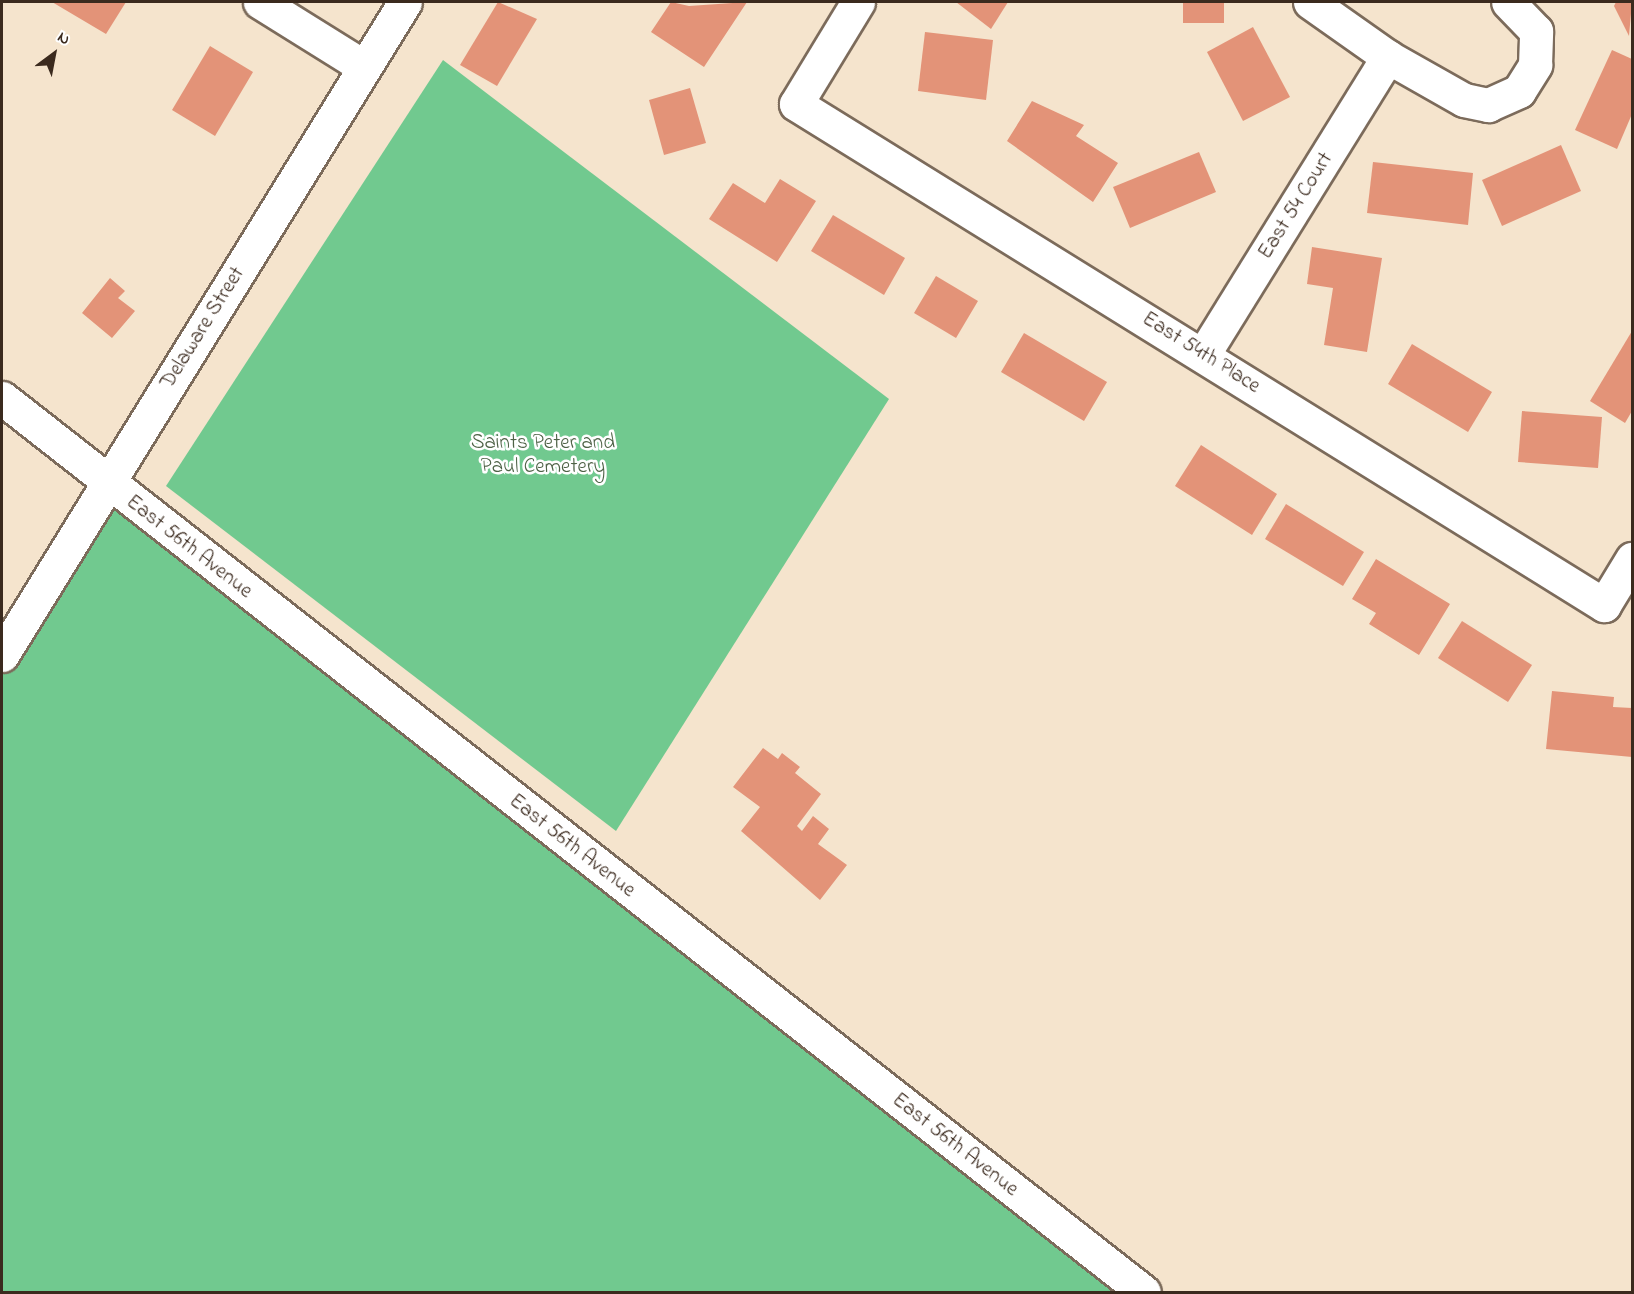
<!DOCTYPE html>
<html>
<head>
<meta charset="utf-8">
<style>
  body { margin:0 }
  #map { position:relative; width:1634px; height:1294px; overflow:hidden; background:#f5e4cd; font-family:"Indie Flower",sans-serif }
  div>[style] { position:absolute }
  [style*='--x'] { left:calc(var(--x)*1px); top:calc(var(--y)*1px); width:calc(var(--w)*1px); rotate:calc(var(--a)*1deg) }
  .green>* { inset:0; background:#71c98f }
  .building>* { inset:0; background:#e39378 }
  .roads { filter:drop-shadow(2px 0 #7c6b5b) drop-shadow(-2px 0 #7c6b5b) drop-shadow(0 2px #7c6b5b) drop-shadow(0 -2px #7c6b5b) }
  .minor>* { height:33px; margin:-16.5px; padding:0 16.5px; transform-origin:16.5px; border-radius:16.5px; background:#fff }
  span { translate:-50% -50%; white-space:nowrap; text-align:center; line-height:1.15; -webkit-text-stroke:5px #fff; paint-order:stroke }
  .street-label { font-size:21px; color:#3b2a1e }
  .park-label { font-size:21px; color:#4e6246 }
  .frame { position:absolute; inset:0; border:3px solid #3b2a1e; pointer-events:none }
  .north { position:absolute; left:24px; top:24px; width:60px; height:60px; -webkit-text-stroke:4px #fff; paint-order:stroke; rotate:32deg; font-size:16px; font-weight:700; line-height:24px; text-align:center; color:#3b2a1e }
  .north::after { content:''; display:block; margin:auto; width:21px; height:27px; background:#3b2a1e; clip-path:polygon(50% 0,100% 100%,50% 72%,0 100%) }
</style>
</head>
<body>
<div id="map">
  <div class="green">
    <div style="clip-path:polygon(443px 60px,889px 399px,616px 831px,166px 486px)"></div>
    <div style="clip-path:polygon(107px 483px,1144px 1292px,2px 1292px,2px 655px)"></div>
  </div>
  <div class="building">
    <div style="clip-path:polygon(52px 2px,126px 2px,106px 34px)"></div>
    <div style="clip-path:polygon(498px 2px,537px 19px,497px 86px,460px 65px)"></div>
    <div style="clip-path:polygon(671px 2px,689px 6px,747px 2px,704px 67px,651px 32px)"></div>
    <div style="clip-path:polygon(956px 2px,1008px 2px,991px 29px)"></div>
    <div style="clip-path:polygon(1183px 2px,1224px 2px,1224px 23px,1183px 23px)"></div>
    <div style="clip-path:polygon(1616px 2px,1632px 2px,1629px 36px,1614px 6px)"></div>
    <div style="clip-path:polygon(1253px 27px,1290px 97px,1243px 121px,1207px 52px)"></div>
    <div style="clip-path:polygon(925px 32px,993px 40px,986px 100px,918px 91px)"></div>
    <div style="clip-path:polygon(210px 46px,253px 72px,215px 136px,172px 110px)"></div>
    <div style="clip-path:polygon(1612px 50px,1632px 59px,1632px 114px,1617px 149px,1575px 130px)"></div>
    <div style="clip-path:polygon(690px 88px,706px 143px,664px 155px,649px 100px)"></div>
    <div style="clip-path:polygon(1032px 101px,1084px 125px,1076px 136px,1118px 163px,1093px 202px,1007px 141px)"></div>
    <div style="clip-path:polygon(1561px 145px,1581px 191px,1502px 226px,1482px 180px)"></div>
    <div style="clip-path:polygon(1199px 152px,1216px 192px,1130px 228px,1113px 187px)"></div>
    <div style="clip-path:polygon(1373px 162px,1473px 173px,1468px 225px,1367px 213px)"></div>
    <div style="clip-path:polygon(780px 179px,816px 201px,777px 262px,709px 219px,733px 183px,765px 203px)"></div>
    <div style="clip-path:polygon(833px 215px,905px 258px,884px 295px,811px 251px)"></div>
    <div style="clip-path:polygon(1312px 247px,1382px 258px,1367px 352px,1324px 345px,1333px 288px,1307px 284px)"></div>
    <div style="clip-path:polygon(936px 276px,978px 301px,956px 338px,914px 313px)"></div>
    <div style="clip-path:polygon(110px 278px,125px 291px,118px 298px,135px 311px,112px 338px,82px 313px)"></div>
    <div style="clip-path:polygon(1632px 331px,1632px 411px,1625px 423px,1590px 401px)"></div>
    <div style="clip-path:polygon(1024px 333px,1107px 382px,1084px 421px,1001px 372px)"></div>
    <div style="clip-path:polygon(1412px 344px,1492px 392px,1468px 432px,1388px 384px)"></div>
    <div style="clip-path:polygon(1522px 411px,1602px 417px,1598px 468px,1518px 462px)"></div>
    <div style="clip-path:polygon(1201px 445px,1277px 494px,1252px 535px,1175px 486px)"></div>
    <div style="clip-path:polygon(1286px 504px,1364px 552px,1343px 586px,1265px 539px)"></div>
    <div style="clip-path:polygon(1376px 559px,1450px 604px,1419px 655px,1369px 624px,1376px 613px,1352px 599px)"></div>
    <div style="clip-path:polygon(1462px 621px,1532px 665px,1508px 702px,1438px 658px)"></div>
    <div style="clip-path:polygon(1552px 691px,1614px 697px,1613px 707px,1632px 708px,1632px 757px,1546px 749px)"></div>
    <div style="clip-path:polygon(763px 748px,778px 759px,782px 753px,800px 767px,795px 773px,821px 794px,797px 826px,802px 831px,813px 816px,829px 829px,818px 844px,847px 865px,820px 900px,741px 831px,760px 807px,733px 787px)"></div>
  </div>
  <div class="roads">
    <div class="minor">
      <div style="--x:260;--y:2;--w:121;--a:31.9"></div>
      <div style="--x:858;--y:2;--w:119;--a:121.3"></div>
      <div style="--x:796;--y:104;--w:951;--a:31.8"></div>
      <div style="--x:1604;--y:605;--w:54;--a:-58.7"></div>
      <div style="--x:1310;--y:2;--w:95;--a:35.2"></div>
      <div style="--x:1388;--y:57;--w:87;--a:29.5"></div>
      <div style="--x:1464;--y:100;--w:25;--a:12"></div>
      <div style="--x:1488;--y:105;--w:34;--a:-24"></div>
      <div style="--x:1519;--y:91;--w:31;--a:-58"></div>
      <div style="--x:1535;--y:65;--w:34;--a:-88"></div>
      <div style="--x:1536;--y:31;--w:40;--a:-134"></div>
      <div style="--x:1203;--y:355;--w:351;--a:-58.2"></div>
      <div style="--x:2;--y:398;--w:1450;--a:38.06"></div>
      <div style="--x:2;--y:655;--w:767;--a:-58.32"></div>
    </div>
  </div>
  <div class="street-label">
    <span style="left:1296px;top:206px;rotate:-58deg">East 54 Court</span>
    <span style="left:203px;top:328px;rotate:-58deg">Delaware Street</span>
    <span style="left:1201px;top:353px;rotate:32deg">East 54th Place</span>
    <span style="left:189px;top:547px;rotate:38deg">East 56th Avenue</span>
    <span style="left:572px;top:846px;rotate:38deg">East 56th Avenue</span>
    <span style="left:955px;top:1145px;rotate:38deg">East 56th Avenue</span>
  </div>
  <div class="park-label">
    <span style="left:543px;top:455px">Saints Peter and<br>Paul Cemetery</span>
  </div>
  <div class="frame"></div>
  <div class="north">N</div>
</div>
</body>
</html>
